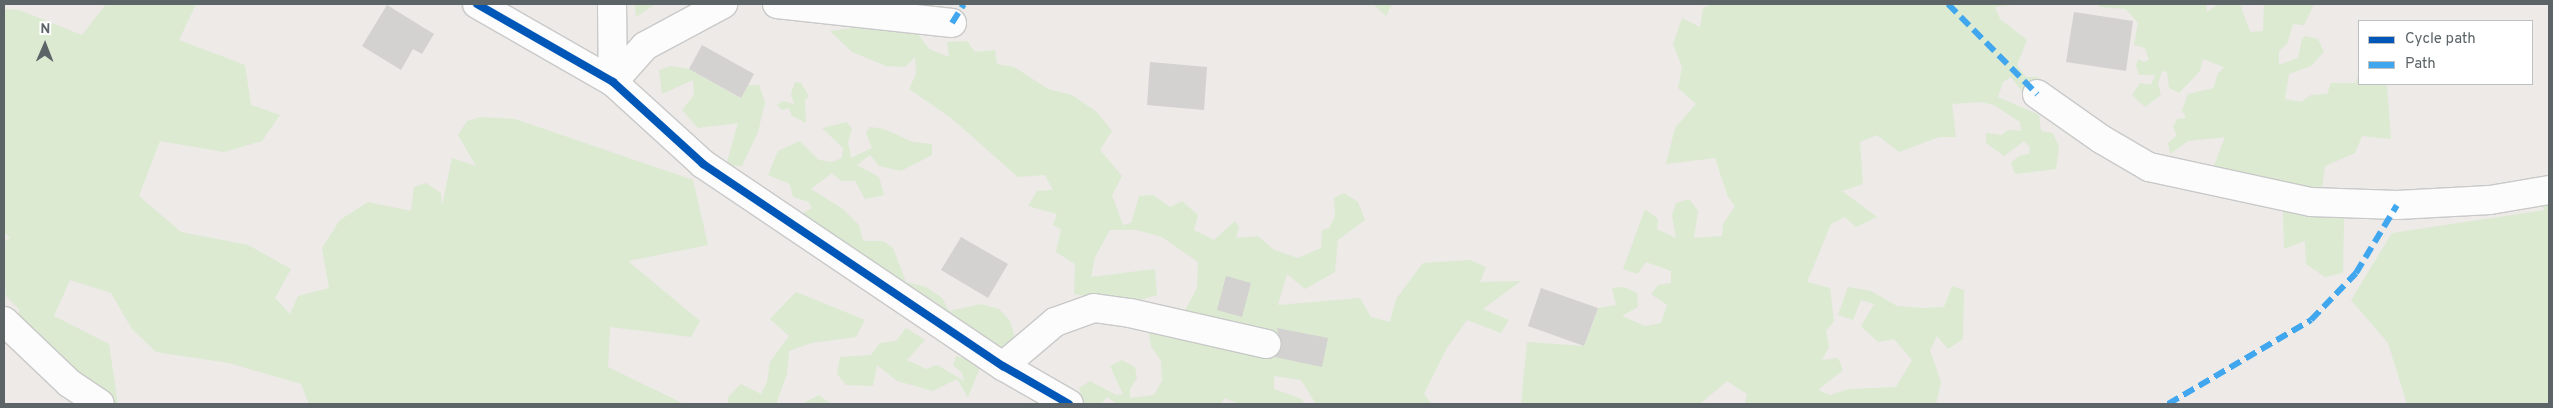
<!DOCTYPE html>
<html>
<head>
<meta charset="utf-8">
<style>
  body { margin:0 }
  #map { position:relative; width:2553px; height:408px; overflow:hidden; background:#edeae8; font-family:Overpass,sans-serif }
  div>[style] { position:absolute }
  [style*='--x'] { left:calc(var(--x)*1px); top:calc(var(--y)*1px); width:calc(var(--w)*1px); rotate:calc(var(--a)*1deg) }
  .green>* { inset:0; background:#dbead1 }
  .building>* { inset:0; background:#d4d1d1 }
  .roads { filter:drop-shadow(1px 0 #c8c9c8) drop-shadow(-1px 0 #c8c9c8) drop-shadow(0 1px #c8c9c8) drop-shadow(0 -1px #c8c9c8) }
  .minor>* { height:28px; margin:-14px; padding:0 14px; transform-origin:14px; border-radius:14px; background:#fcfcfc }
  .quiet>* { height:6px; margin-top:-3px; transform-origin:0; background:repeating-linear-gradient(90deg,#40a6ee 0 12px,transparent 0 18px) }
  .cycleway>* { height:8px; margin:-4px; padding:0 4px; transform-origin:4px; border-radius:4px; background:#0057b8 }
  span { translate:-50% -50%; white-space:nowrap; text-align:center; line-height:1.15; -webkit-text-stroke:4px #fff; paint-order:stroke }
  .frame { position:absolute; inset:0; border:5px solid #5c6467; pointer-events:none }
  .legend { position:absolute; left:2358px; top:20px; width:175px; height:65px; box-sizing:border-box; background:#fff; border:1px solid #bec1c2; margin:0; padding:6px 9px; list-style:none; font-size:15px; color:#5c6467 }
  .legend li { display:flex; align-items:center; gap:10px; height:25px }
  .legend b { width:25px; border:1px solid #bec1c2 }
  .north { position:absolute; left:20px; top:20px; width:50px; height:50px; -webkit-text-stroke:4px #fff; paint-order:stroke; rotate:1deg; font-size:14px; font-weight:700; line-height:20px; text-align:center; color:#5c6467 }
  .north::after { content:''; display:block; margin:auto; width:18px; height:22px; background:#5c6467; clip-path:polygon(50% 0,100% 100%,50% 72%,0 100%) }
</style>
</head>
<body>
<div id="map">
  <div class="green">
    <div style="clip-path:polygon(106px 4px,196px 4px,179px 40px,245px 65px,251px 105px,280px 115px,262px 141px,224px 152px,160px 141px,139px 196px,181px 232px,248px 245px,291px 269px,275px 298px,290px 314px,298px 296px,329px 288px,322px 248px,340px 220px,368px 202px,411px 211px,414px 187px,426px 183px,441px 193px,442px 206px,452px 158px,476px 166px,458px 135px,467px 121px,481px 117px,515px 119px,693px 180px,708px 245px,628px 261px,700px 321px,691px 337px,610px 327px,608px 367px,684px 404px,309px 404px,301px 384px,229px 363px,156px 352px,132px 329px,111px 293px,70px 280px,54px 316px,109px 344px,118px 404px,110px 404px,13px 321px,20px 310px,6px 296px,4px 267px,4px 241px,10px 238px,4px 232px,4px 9px,19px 10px,82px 35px)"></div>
    <div style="clip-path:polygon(635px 4px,655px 4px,636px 17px)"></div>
    <div style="clip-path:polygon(898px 4px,914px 4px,915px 30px,929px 49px,949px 57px,947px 42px,967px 41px,975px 52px,995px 50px,997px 64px,1014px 67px,1048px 89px,1072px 95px,1097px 112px,1112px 131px,1100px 150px,1122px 176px,1112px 195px,1123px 225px,1131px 223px,1139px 196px,1153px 195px,1170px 207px,1182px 201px,1198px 215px,1194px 230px,1214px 240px,1235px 221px,1239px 227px,1236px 238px,1258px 236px,1274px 250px,1298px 258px,1321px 248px,1322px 230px,1329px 228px,1335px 216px,1334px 198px,1344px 193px,1358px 202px,1365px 220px,1338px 240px,1335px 272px,1305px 289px,1287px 274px,1278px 305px,1360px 298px,1371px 317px,1390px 322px,1396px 299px,1423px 263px,1470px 260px,1486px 267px,1480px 282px,1521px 281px,1483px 309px,1509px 320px,1501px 333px,1467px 320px,1447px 348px,1424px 394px,1432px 404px,1316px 404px,1301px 380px,1274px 376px,1274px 389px,1302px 399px,1304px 404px,1239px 404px,1224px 398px,1221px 404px,1117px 404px,1107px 397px,1101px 404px,1084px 404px,1079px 388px,1090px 381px,1116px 395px,1123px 394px,1110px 366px,1122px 360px,1135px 367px,1137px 378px,1130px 389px,1130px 398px,1154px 395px,1162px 381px,1161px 361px,1151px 346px,1148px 328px,1182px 316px,1197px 288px,1198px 262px,1162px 237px,1137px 230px,1110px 230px,1095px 257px,1091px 277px,1155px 269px,1157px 295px,1130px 303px,1074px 294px,1075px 264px,1056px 252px,1061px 229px,1053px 225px,1057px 214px,1028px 206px,1037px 191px,1053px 190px,1045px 175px,1018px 177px,951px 118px,909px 89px,916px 74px,915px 57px,905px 67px,886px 66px,852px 52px,830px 31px,884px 24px)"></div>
    <div style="clip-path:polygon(1373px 4px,1392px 4px,1386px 16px)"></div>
    <div style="clip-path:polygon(1711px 4px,2018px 4px,1995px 7px,2000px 19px,2027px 40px,2017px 65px,2026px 77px,2037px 77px,2062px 94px,2045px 110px,2030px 102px,2011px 77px,2003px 82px,1998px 97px,2039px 115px,2041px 131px,2053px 133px,2059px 147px,2056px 169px,2015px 174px,2011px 163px,2019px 156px,2029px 154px,2030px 147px,2024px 141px,2004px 156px,1986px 143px,1986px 133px,2002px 135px,2008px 130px,2021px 131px,2020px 122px,1994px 105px,1980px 102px,1952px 104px,1956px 137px,1939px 137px,1899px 152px,1877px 135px,1860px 142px,1863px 184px,1842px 191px,1877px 217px,1856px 227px,1845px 217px,1831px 224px,1807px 282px,1830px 288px,1834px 321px,1826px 331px,1829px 347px,1822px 360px,1838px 358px,1843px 370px,1818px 390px,1830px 395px,1849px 389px,1896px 387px,1912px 360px,1894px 339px,1878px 342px,1861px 326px,1874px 304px,1861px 300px,1853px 320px,1838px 315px,1848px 287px,1871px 291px,1897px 306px,1923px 308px,1944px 307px,1952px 286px,1964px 290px,1963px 339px,1948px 349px,1937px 336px,1930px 350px,1941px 382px,1936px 404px,1745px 404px,1747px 394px,1727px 381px,1700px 404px,1521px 404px,1527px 342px,1584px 346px,1598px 308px,1616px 305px,1612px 288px,1624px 287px,1637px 293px,1638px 307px,1622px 316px,1645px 326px,1661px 323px,1667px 305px,1651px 294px,1658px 285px,1671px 283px,1671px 271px,1646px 262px,1637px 274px,1623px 269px,1645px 209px,1658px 219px,1657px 229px,1676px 238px,1672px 215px,1676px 203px,1689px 199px,1698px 211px,1694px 238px,1722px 236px,1723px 224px,1735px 206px,1728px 197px,1715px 158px,1666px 164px,1675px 128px,1696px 104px,1678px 88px,1682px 67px,1673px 44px,1682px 18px,1700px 27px,1703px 8px)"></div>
    <div style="clip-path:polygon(2097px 4px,2206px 4px,2207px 12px,2218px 4px,2240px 4px,2250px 32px,2263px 31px,2264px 4px,2314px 4px,2304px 25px,2293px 24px,2287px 44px,2279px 51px,2279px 65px,2298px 58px,2302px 39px,2305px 36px,2318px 39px,2324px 52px,2311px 66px,2289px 74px,2285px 99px,2301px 102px,2311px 95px,2327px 94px,2331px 83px,2356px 83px,2359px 70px,2359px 84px,2387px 84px,2391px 139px,2362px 136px,2355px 153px,2325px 166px,2320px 207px,2344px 217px,2343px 273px,2325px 277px,2306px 264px,2305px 241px,2284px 249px,2283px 211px,2295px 208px,2212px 171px,2225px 137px,2188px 141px,2170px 154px,2168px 143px,2177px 135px,2173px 127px,2177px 119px,2186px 118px,2182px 110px,2188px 94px,2214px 88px,2217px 75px,2224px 67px,2203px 59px,2200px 71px,2179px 93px,2169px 88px,2167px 72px,2162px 71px,2158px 84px,2161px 95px,2145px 107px,2132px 95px,2140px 83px,2151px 85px,2155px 75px,2139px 75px,2136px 66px,2138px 59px,2144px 62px,2149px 60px,2145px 48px,2134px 45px,2138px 23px,2126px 9px,2100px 7px)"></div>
    <div style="clip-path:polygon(671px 66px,689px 69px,740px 98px,748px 85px,759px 85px,765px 102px,758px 132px,742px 166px,726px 165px,738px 123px,698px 128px,682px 110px,694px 95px,693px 80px,662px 94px,659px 70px)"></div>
    <div style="clip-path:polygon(795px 82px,801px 83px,809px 96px,805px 100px,806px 123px,792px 116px,789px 108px,782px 110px,777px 105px,783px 101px,794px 104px,791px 94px)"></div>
    <div style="clip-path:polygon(847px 122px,852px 129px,848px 142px,851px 158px,872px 148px,866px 133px,870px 127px,884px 129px,913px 142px,932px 144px,932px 155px,901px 171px,879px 166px,870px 155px,857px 165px,879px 177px,884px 195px,865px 199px,855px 181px,841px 181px,832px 173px,811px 189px,843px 209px,859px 225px,863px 241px,883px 241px,893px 248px,906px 282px,926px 287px,942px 298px,949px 311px,981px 304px,999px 309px,1010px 321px,1016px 341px,1000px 354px,944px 320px,937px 302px,907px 289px,798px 216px,812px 208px,809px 202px,793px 197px,790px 184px,768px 175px,778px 151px,800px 141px,819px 160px,832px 162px,842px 158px,843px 148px,822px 128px)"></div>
    <div style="clip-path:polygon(2539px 202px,2549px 203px,2549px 404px,2407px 404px,2388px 343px,2351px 300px,2392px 233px,2545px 210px)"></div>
    <div style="clip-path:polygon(796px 292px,865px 320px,856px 337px,811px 343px,789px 351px,787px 374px,776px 404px,728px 404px,728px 397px,741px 384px,761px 394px,767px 382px,770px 362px,789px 336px,770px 319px)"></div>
    <div style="clip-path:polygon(906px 328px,925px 340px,907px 360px,926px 369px,937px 365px,964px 381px,962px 373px,953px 365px,956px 356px,982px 363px,968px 397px,957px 379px,933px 391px,897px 381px,877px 365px,873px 386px,846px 385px,837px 374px,840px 357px,871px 355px,880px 343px,896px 341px)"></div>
    <div style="clip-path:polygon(819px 395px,831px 404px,802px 404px)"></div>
  </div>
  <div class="building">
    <div style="clip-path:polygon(387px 5px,434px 34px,422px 54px,413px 49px,401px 70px,362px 46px)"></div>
    <div style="clip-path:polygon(2074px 12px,2133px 21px,2126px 71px,2066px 62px)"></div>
    <div style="clip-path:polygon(702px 45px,754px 74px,741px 98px,689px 69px)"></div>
    <div style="clip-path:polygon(1150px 62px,1207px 67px,1204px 110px,1147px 105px)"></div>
    <div style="clip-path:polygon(961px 237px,1008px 264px,988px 298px,941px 270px)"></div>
    <div style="clip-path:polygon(1226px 276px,1251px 283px,1242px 317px,1217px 310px)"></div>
    <div style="clip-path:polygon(1541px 288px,1598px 308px,1584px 346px,1528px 326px)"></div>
    <div style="clip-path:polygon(1277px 328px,1328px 338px,1322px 367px,1275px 357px,1282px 347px)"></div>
  </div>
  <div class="roads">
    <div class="minor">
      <div style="--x:477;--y:4;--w:157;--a:29.8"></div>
      <div style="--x:613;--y:82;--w:122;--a:42.3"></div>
      <div style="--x:703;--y:164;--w:362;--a:34"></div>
      <div style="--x:1003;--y:366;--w:76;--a:29.9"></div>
      <div style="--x:612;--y:4;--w:78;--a:89.3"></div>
      <div style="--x:777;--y:4;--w:176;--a:6.2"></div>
      <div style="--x:613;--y:82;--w:48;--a:-48.4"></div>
      <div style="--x:645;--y:46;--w:89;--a:-28.3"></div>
      <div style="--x:2037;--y:94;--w:78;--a:35.1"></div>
      <div style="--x:2101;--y:139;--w:56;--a:30.3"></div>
      <div style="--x:2149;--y:167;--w:166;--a:12.2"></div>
      <div style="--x:2311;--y:202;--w:86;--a:2"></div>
      <div style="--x:2397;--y:205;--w:93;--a:-3.1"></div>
      <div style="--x:2490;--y:200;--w:60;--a:-9.6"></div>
      <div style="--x:4;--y:321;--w:90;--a:43.6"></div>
      <div style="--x:69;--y:383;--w:37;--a:34"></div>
      <div style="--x:1003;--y:366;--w:68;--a:-40.2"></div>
      <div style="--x:1055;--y:322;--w:41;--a:-19.7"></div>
      <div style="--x:1094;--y:308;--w:36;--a:8"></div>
      <div style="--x:1130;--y:313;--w:140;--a:12.8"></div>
    </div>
  </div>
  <div class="quiet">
    <div style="--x:1948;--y:4;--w:127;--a:45.3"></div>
    <div style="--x:952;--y:23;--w:22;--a:-58"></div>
    <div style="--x:2168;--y:404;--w:166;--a:-30.4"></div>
    <div style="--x:2311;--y:320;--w:65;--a:-46.2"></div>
    <div style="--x:2356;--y:273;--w:79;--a:-58.9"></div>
  </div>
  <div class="cycleway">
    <div style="--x:477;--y:4;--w:157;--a:29.8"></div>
    <div style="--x:613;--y:82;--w:122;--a:42.3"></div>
    <div style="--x:703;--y:164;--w:362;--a:34"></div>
    <div style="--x:1003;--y:366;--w:76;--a:29.9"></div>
  </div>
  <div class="frame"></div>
  <ul class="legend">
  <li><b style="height:6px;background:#0057b8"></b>Cycle path</li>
  <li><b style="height:6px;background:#40a6ee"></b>Path</li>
  </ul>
  <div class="north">N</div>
</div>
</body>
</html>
